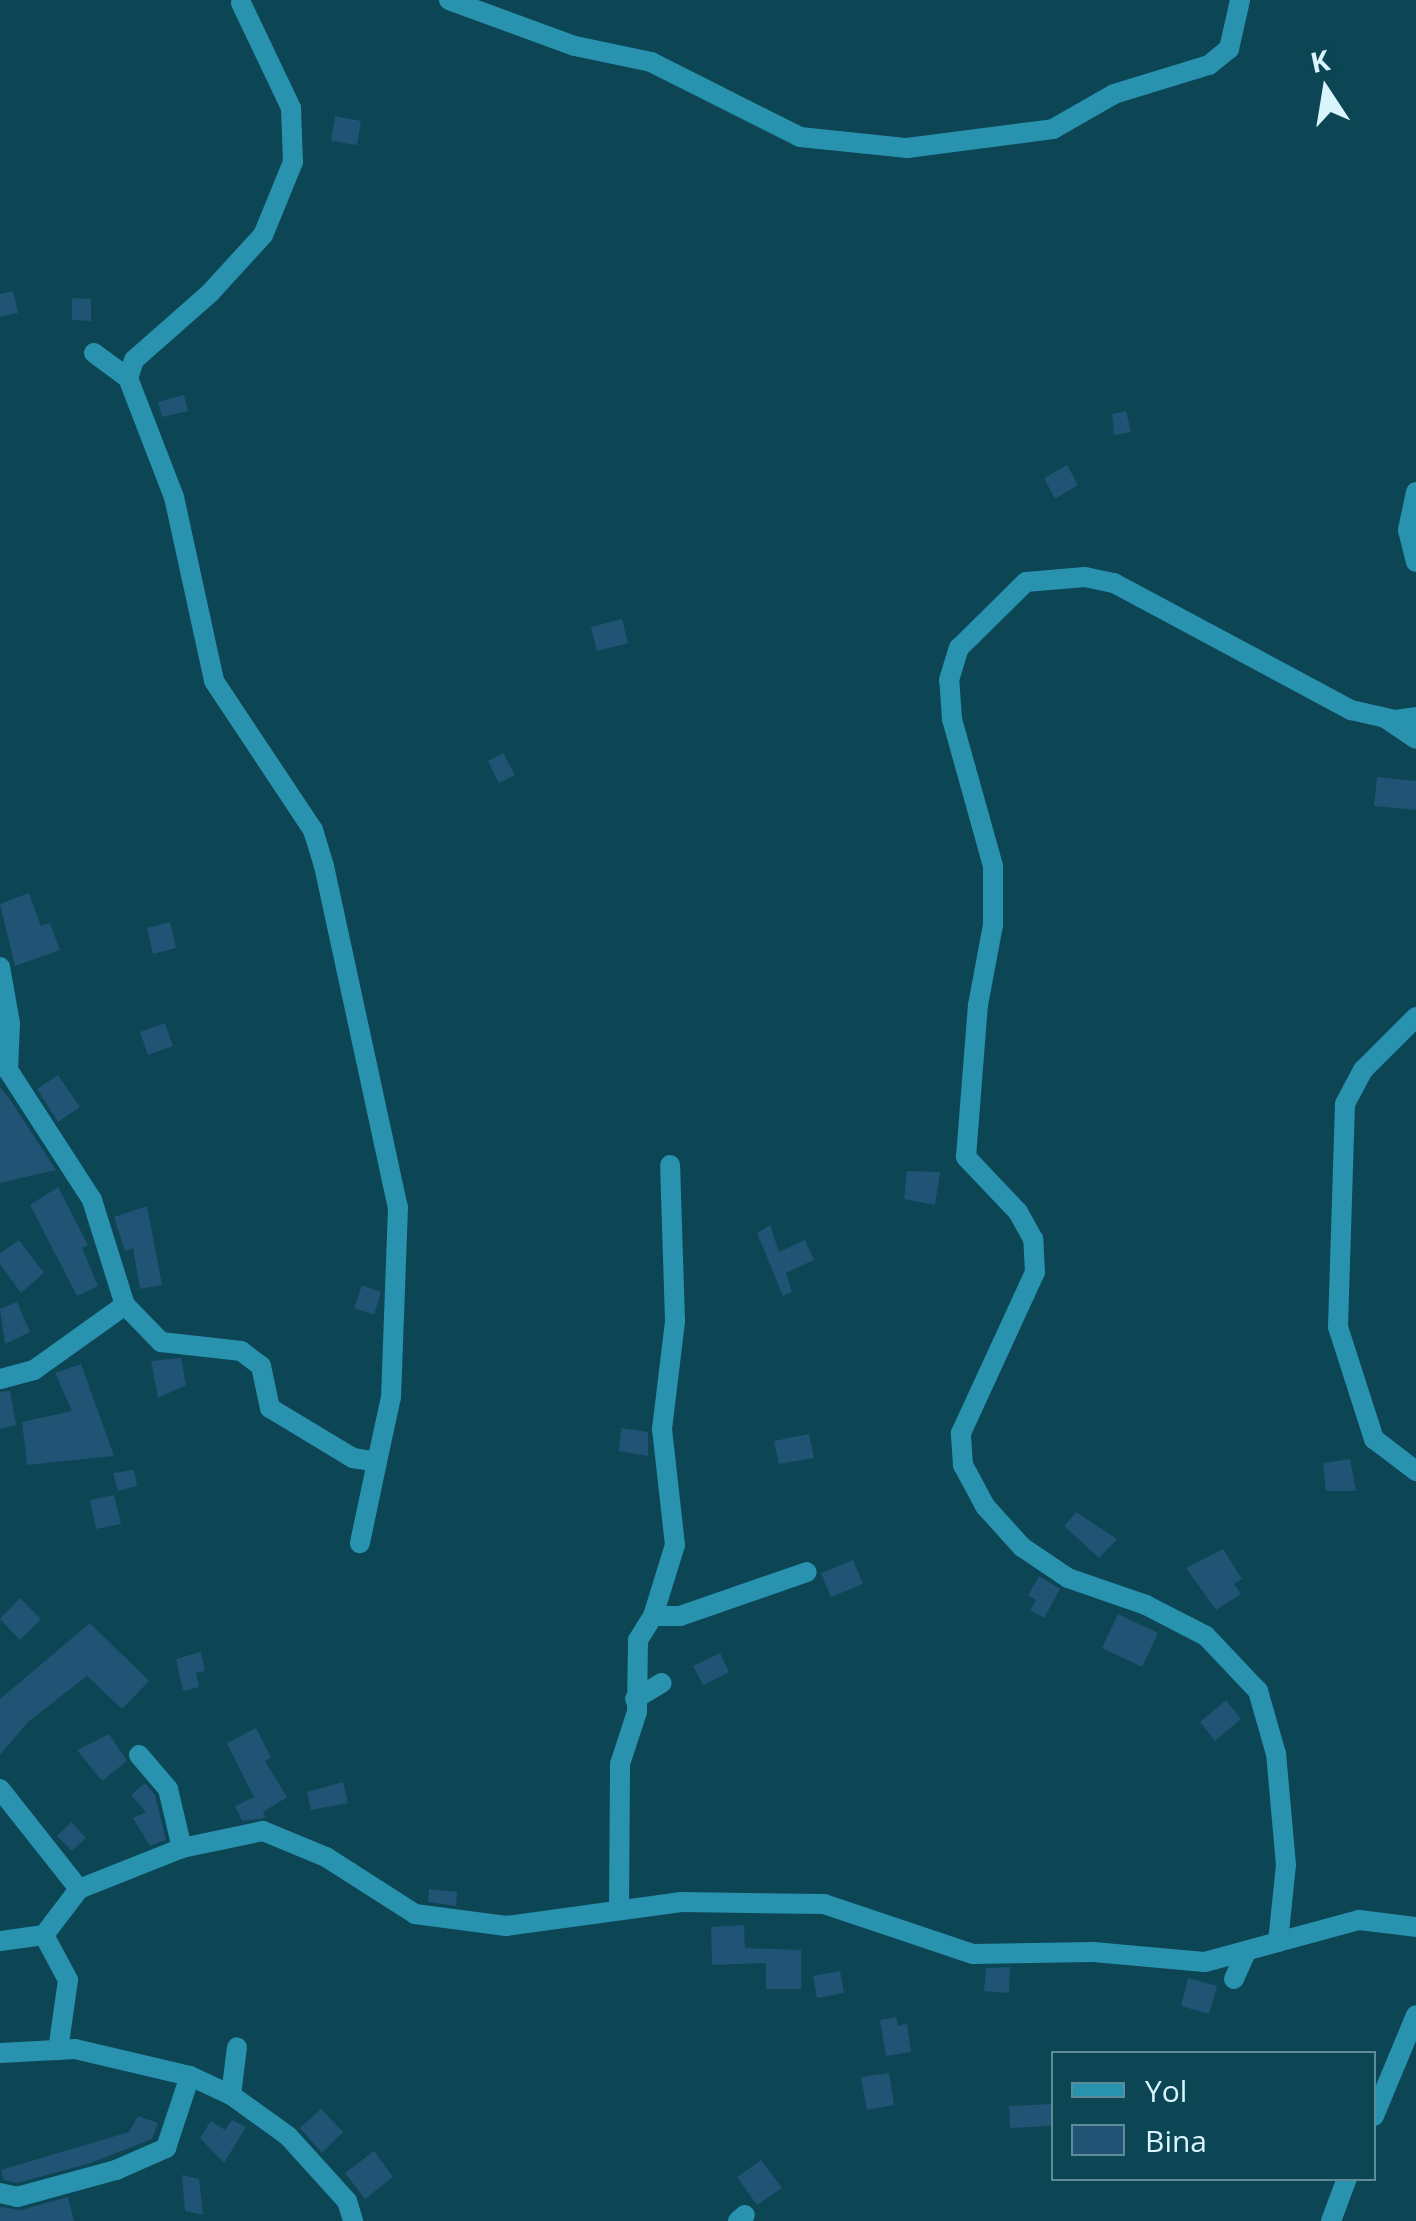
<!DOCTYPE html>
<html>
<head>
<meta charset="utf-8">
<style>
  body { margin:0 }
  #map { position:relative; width:1416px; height:2221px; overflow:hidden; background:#0c4554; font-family:"Open Sans",sans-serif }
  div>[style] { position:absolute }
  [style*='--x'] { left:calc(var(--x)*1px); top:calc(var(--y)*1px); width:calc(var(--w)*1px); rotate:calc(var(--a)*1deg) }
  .building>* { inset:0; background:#205374 }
  .minor>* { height:20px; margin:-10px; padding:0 10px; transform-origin:10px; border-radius:10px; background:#2892af }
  span { translate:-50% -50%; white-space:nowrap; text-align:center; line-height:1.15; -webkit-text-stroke:9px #0c4554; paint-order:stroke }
  .legend { position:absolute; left:1051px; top:2051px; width:325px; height:130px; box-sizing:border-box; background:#0c4554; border:2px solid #5e8b98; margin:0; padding:12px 18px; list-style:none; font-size:30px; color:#daf4fd }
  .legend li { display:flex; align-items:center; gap:20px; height:50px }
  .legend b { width:50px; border:2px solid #5e8b98 }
  .north { position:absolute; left:1276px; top:40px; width:100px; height:100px; -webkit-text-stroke:8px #0c4554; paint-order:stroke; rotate:348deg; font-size:28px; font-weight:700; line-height:40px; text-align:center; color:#daf4fd }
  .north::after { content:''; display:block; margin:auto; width:35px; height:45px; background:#daf4fd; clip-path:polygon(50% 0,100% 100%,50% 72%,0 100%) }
</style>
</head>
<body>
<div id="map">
  <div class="building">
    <div style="clip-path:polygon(335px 116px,361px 121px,357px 145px,331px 141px)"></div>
    <div style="clip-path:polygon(13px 291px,18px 313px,0 317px,0 294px)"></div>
    <div style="clip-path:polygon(72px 298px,91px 299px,91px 321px,72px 320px)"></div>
    <div style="clip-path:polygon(184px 395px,188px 411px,162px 417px,158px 402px)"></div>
    <div style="clip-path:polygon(1126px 411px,1131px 432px,1114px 435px,1112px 414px)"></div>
    <div style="clip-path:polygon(1067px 465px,1078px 485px,1055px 499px,1044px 478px)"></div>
    <div style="clip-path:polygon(622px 619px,628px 643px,597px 651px,591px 627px)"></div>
    <div style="clip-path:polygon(503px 753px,515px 775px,499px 783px,488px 761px)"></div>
    <div style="clip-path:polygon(1377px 777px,1416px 781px,1416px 810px,1374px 806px)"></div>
    <div style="clip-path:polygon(29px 893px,41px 926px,50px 923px,60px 950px,15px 966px,0 904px)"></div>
    <div style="clip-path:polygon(170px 922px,176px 948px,153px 954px,147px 928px)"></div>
    <div style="clip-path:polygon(165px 1023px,173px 1046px,148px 1055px,140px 1032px)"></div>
    <div style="clip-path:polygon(58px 1075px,80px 1107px,58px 1122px,37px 1089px)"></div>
    <div style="clip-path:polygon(0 1087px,11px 1101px,56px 1170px,0 1183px)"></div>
    <div style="clip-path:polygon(907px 1171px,940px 1172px,935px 1205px,904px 1199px)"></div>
    <div style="clip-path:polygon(58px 1187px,88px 1245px,82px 1248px,98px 1286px,77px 1296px,30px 1205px)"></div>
    <div style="clip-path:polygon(147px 1206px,162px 1285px,140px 1289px,133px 1248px,125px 1251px,114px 1217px)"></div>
    <div style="clip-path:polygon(770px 1225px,779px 1252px,805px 1240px,814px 1260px,786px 1273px,792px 1292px,783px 1296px,757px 1233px)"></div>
    <div style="clip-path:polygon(19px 1240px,44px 1273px,21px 1293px,0 1264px,0 1253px)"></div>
    <div style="clip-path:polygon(362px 1285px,381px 1292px,374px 1315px,354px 1308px)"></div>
    <div style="clip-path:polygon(17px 1302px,30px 1332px,5px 1344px,0 1309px)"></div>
    <div style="clip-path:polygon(181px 1358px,186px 1385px,158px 1398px,151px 1361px)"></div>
    <div style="clip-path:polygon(81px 1364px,114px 1456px,27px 1465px,22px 1422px,72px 1411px,55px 1373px)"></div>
    <div style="clip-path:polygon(10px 1391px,16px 1425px,0 1429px,0 1392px)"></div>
    <div style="clip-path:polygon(621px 1428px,648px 1432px,648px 1456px,619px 1451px)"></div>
    <div style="clip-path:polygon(809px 1434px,814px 1458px,779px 1464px,774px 1441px)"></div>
    <div style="clip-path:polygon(1350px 1459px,1356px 1491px,1326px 1491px,1323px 1463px)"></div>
    <div style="clip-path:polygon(134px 1470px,137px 1486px,118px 1491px,113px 1473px)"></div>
    <div style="clip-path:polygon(114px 1495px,121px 1524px,96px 1529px,90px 1500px)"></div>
    <div style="clip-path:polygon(1076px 1512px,1117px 1539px,1099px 1558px,1064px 1526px)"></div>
    <div style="clip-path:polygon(1223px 1549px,1242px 1579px,1234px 1584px,1241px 1594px,1216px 1610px,1186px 1568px)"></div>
    <div style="clip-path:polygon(853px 1560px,863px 1584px,831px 1597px,821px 1573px)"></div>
    <div style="clip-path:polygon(1039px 1576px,1060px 1589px,1044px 1618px,1030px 1610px,1036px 1600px,1028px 1595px)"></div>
    <div style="clip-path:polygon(20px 1598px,41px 1619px,20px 1640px,0 1619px)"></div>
    <div style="clip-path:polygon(1118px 1614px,1158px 1633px,1142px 1667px,1102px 1648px)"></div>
    <div style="clip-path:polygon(90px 1623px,149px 1681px,122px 1709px,87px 1676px,28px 1722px,0 1755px,0 1699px)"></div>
    <div style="clip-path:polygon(201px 1652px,205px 1671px,196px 1673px,199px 1687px,183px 1691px,176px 1659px)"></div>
    <div style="clip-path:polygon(720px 1653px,729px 1672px,703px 1685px,693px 1666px)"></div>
    <div style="clip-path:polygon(1226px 1700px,1241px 1719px,1215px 1741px,1200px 1722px)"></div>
    <div style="clip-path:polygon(256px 1728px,271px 1758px,265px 1761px,287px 1797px,263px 1812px,265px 1818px,242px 1821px,235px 1806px,254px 1797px,227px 1743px)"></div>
    <div style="clip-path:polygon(109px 1734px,127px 1761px,102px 1781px,77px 1750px)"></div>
    <div style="clip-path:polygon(343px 1782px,348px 1803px,311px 1810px,307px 1792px)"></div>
    <div style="clip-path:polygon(145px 1783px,155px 1795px,166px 1840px,150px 1846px,133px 1818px,146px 1812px,131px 1795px)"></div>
    <div style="clip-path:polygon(71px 1822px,86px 1838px,72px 1851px,57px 1836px)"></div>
    <div style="clip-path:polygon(429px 1889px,457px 1892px,456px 1906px,428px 1902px)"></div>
    <div style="clip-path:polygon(744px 1925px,745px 1948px,801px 1950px,801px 1989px,766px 1989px,766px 1963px,712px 1965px,711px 1927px)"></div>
    <div style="clip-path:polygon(1010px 1967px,1009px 1993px,984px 1991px,986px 1968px)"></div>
    <div style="clip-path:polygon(840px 1971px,844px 1993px,817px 1998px,813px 1976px)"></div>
    <div style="clip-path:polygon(1188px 1978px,1217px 1986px,1209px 2014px,1181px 2006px)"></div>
    <div style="clip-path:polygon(896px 2017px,898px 2026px,907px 2024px,911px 2052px,886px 2056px,880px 2020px)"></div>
    <div style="clip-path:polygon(889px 2073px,894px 2105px,867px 2110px,861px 2077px)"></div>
    <div style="clip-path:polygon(1051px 2104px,1052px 2126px,1010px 2128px,1009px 2106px)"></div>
    <div style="clip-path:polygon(321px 2109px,343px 2132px,322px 2153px,300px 2128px)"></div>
    <div style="clip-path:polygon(138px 2116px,158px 2123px,152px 2139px,91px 2163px,17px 2183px,4px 2180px,1px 2170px,129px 2132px)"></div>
    <div style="clip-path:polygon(232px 2120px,246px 2127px,224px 2163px,200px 2138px,211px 2121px,225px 2130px)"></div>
    <div style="clip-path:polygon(374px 2151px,393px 2177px,365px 2199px,345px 2173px)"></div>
    <div style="clip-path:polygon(761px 2160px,782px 2188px,757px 2205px,737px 2177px)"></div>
    <div style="clip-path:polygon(182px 2175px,199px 2179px,203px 2215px,185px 2211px)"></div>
    <div style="clip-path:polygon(68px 2197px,74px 2221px,0 2221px,0 2207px,21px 2210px)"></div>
  </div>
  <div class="minor">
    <div style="--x:449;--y:0;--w:134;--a:20.1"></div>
    <div style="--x:575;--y:46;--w:78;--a:11.9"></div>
    <div style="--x:651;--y:62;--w:167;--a:26.7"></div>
    <div style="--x:800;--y:137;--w:108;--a:5.9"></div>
    <div style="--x:907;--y:148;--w:147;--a:-7.4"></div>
    <div style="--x:1053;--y:129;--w:70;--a:-29.8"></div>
    <div style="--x:1114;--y:94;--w:99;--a:-17"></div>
    <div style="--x:1209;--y:65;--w:26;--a:-39"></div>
    <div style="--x:1229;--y:49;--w:50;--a:-77.3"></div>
    <div style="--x:241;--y:3;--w:116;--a:64.5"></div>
    <div style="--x:291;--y:108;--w:54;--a:87.9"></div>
    <div style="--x:293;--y:162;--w:79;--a:112.3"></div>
    <div style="--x:263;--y:235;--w:79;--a:132.4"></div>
    <div style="--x:210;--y:293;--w:101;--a:138.6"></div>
    <div style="--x:134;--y:360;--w:19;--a:108"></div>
    <div style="--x:128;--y:378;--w:128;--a:68.9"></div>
    <div style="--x:174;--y:497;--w:188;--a:77.7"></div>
    <div style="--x:214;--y:681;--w:179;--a:56.4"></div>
    <div style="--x:313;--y:830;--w:38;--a:73"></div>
    <div style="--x:324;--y:866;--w:349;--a:77.8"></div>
    <div style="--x:398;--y:1207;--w:190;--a:92.1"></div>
    <div style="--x:391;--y:1397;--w:66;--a:102.2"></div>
    <div style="--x:94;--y:353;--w:42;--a:36.3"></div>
    <div style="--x:1416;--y:492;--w:39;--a:102"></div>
    <div style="--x:1408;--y:530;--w:33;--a:76"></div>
    <div style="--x:1385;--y:718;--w:37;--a:34"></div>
    <div style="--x:0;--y:967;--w:57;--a:79.9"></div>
    <div style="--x:10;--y:1023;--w:47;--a:92.4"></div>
    <div style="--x:8;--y:1070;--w:155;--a:57.1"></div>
    <div style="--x:92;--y:1200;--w:110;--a:72.6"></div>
    <div style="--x:125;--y:1305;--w:112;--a:144.5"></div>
    <div style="--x:34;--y:1370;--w:35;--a:165"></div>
    <div style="--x:1416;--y:1017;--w:75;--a:135"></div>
    <div style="--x:1363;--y:1070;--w:38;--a:118"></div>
    <div style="--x:1345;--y:1104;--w:223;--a:91.8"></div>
    <div style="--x:1338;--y:1327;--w:118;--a:72.2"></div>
    <div style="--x:1374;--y:1439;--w:53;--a:37.3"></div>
    <div style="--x:125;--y:1305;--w:52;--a:45.8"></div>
    <div style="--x:161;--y:1342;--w:81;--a:6.4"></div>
    <div style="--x:241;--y:1351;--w:25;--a:37"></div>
    <div style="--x:261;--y:1366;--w:43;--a:77.9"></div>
    <div style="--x:270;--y:1408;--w:97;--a:31.1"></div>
    <div style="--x:353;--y:1458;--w:24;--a:9"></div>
    <div style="--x:377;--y:1462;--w:83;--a:101.9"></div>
    <div style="--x:653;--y:1616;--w:74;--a:-72.8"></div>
    <div style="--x:675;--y:1545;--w:117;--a:-96.4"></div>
    <div style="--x:662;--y:1429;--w:109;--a:-83.1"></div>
    <div style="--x:675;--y:1321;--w:156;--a:-91.8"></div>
    <div style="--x:635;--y:1699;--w:31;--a:-31"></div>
    <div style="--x:139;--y:1755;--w:45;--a:49.5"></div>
    <div style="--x:168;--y:1789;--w:61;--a:76.7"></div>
    <div style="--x:0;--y:1789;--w:127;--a:51.7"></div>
    <div style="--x:79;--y:1889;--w:111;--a:-21.7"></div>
    <div style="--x:182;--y:1848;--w:83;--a:-11.9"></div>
    <div style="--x:263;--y:1831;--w:68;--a:22.4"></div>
    <div style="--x:326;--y:1857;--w:106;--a:32.6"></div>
    <div style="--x:415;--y:1914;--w:92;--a:7.5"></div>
    <div style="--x:506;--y:1926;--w:177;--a:-7.8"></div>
    <div style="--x:681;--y:1902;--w:143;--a:0.8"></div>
    <div style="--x:824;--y:1904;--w:157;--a:18.6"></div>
    <div style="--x:973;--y:1954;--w:120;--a:-1"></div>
    <div style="--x:1093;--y:1952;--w:112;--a:5.1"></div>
    <div style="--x:1205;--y:1962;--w:160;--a:-15.3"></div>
    <div style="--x:1359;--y:1920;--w:57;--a:7"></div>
    <div style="--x:619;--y:1910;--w:146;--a:-89.6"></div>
    <div style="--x:620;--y:1764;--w:55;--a:-71.9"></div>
    <div style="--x:637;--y:1712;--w:72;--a:-89.2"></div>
    <div style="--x:638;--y:1640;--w:28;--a:-58"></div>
    <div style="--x:653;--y:1616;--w:27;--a:0"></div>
    <div style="--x:680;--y:1616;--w:134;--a:-19.1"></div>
    <div style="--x:44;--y:1935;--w:58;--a:-52.7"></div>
    <div style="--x:0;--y:1941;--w:44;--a:-7.8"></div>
    <div style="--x:44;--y:1935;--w:51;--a:61.9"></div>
    <div style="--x:68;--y:1980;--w:71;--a:98.1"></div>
    <div style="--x:1278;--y:1942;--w:77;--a:-84.1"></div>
    <div style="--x:1286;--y:1865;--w:111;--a:-95.1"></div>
    <div style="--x:1276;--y:1754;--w:66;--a:-105.9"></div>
    <div style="--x:1258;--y:1691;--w:76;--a:-133.4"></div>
    <div style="--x:1206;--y:1636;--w:68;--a:-152.7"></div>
    <div style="--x:1146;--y:1605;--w:83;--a:-160.9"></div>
    <div style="--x:1068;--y:1578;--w:55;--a:-146"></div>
    <div style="--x:1022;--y:1547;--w:55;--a:-132.1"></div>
    <div style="--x:985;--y:1506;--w:47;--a:-118.2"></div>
    <div style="--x:963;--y:1465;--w:32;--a:-94"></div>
    <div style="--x:961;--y:1433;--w:177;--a:-65.3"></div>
    <div style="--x:1035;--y:1272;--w:33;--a:-93"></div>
    <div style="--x:1033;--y:1239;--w:31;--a:-119"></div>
    <div style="--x:1018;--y:1212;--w:76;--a:-133.4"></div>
    <div style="--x:966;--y:1157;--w:152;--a:-85.5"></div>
    <div style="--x:978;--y:1005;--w:81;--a:-79.4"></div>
    <div style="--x:993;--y:925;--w:59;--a:-90"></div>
    <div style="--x:993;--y:866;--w:153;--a:-105.6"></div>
    <div style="--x:952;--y:719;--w:39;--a:-94"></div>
    <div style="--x:949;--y:680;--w:34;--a:-73"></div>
    <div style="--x:959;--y:648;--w:94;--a:-44.6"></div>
    <div style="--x:1026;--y:582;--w:59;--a:-4.8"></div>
    <div style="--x:1085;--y:577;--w:30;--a:12"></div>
    <div style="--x:1114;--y:583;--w:269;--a:28.2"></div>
    <div style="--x:1351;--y:710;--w:45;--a:12.8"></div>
    <div style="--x:1395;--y:720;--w:21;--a:-8"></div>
    <div style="--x:1234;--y:1979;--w:27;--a:-66"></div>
    <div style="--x:0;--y:2053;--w:75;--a:-3.1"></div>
    <div style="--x:75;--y:2049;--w:118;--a:13.2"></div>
    <div style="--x:190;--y:2076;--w:45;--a:24.9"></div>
    <div style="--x:231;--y:2095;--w:70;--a:35.7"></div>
    <div style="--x:288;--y:2136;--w:88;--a:47.8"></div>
    <div style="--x:347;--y:2201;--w:21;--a:73"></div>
    <div style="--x:231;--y:2095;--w:48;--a:-82.9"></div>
    <div style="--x:1374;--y:2116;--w:109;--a:-67.4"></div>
    <div style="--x:0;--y:2193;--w:17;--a:13"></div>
    <div style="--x:17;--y:2197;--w:103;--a:-15.3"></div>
    <div style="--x:116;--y:2170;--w:55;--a:-23.7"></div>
    <div style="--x:166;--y:2148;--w:76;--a:-71.6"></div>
    <div style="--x:738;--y:2221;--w:9;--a:-41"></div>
    <div style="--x:1331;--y:2221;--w:46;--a:-69.6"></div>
  </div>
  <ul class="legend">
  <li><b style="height:12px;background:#2892af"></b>Yol</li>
  <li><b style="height:28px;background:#205374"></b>Bina</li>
  </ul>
  <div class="north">K</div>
</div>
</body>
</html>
